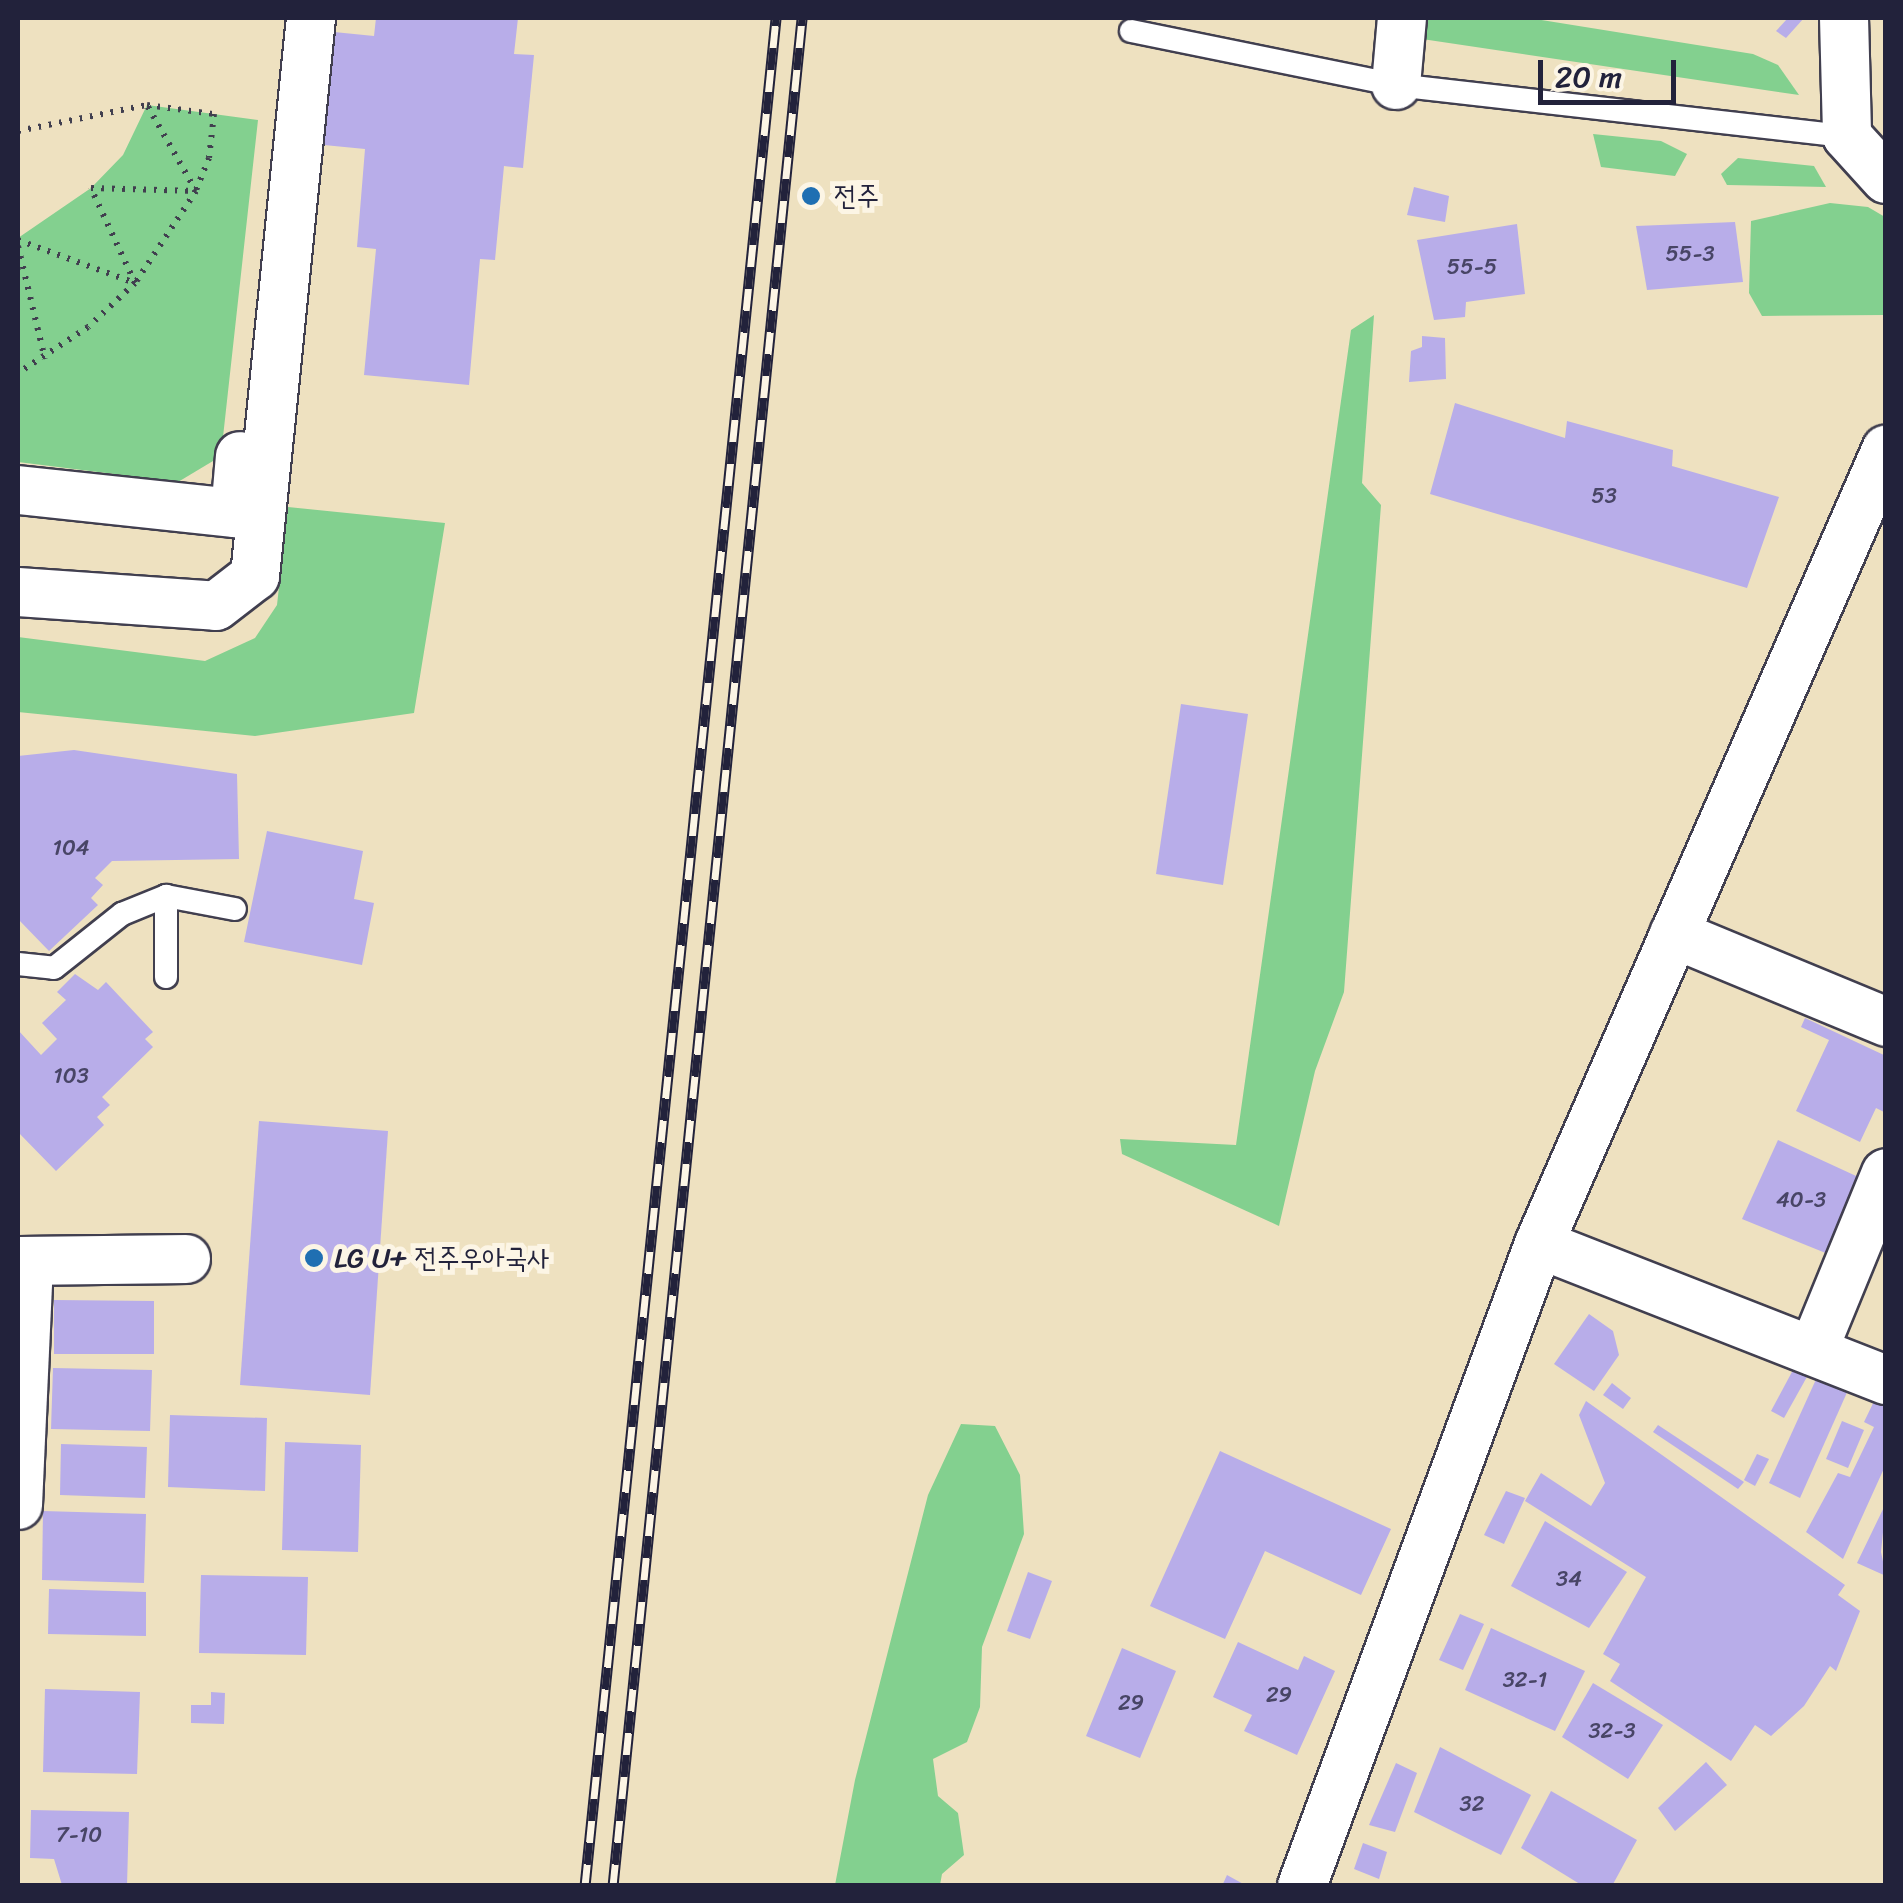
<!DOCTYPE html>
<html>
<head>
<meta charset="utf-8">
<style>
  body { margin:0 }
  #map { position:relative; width:1903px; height:1903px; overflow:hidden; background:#eee1c0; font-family:Sriracha,"Poor Story",sans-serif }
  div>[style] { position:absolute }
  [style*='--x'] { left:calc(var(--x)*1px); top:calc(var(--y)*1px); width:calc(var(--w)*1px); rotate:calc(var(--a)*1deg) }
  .green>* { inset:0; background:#83d08f }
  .building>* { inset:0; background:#b8ade9 }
  .path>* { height:6px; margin-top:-3px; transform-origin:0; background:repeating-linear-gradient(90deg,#413f4f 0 2.5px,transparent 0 10.5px) }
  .roads { filter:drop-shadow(2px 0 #413f4f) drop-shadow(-2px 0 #413f4f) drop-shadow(0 2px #413f4f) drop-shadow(0 -2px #413f4f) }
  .lane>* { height:22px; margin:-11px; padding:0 11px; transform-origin:11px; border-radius:11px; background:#fff }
  .street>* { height:48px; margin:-24px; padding:0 24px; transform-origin:24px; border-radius:24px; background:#fff }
  .rail>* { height:11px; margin-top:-5.5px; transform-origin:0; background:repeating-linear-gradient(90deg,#fcf5e5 0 22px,#22223b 0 44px); box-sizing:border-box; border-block:2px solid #22223b }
  .dots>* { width:28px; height:28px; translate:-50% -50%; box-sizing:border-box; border:5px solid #fcf5e5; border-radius:50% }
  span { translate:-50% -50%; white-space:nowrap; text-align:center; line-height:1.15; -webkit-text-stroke:10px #fcf5e5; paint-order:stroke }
  .number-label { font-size:22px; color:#484566 }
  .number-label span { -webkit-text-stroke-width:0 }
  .poi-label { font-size:28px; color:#22223b }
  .left { translate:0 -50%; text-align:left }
  .frame { position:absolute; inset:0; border:20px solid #22223b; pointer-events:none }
  .scale { position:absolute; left:1538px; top:60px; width:138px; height:45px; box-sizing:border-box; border:5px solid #22223b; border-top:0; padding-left:12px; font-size:30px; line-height:35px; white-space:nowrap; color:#22223b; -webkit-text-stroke:8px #fcf5e5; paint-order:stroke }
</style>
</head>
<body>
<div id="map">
  <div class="green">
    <div style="clip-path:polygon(1422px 18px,1529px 18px,1753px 54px,1778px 65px,1799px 95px,1422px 39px)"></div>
    <div style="clip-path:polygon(147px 105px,258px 120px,223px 437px,213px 461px,178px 482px,18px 462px,18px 238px,91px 188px,123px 155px)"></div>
    <div style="clip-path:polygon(1593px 134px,1661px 141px,1687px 154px,1675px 176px,1601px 167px)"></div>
    <div style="clip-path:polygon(1738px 158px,1814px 166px,1826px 187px,1727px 185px,1721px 174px)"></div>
    <div style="clip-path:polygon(1830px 203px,1868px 207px,1885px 217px,1885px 315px,1762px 316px,1749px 293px,1751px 221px)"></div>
    <div style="clip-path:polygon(1374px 315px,1362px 483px,1381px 505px,1344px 992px,1315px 1071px,1279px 1226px,1122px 1154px,1120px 1139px,1236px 1145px,1351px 330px)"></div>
    <div style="clip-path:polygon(288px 507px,445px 523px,414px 713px,255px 736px,18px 712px,18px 637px,205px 661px,255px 638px,277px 605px)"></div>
    <div style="clip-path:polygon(961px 1424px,995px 1426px,1020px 1475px,1024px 1534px,982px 1647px,980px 1707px,967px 1742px,933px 1759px,938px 1796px,958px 1813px,964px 1855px,942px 1874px,940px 1885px,835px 1885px,855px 1780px,928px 1495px)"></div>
  </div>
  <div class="building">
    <div style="clip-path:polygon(376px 18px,518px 18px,514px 54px,534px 55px,523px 168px,504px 166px,495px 260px,480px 259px,469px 385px,364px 375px,376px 249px,357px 247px,365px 149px,324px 145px,334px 32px,374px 36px)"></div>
    <div style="clip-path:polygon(1788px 18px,1804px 18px,1786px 38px,1776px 31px)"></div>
    <div style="clip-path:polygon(1414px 187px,1449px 196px,1445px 222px,1407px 215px)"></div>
    <div style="clip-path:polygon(1735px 222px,1743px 282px,1647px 290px,1636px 226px)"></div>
    <div style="clip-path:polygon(1517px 224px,1525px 294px,1466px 302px,1465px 317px,1434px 320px,1417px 240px)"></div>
    <div style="clip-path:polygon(1422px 336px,1445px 338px,1446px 379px,1409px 382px,1411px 351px,1422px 347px)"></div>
    <div style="clip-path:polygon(1455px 403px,1565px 438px,1567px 421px,1673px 450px,1672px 466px,1779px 497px,1747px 588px,1430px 494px)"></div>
    <div style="clip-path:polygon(1181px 704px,1248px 714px,1223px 885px,1156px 874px)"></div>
    <div style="clip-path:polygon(74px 750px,237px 774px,239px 859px,112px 861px,95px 878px,103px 885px,91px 898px,98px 905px,49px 951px,18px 919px,18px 756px)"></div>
    <div style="clip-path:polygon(267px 831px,363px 851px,354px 899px,374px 903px,362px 965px,244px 942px)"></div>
    <div style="clip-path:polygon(75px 974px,98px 990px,106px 982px,153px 1032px,145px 1039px,153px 1047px,102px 1097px,110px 1105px,97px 1117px,104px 1125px,56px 1171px,18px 1132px,18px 1030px,41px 1055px,57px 1039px,42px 1023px,66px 1000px,57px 992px)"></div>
    <div style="clip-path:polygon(1805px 1018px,1886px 1056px,1886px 1113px,1876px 1108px,1860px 1142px,1796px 1111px,1829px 1040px,1801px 1027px)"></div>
    <div style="clip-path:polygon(259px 1121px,388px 1131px,370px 1395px,240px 1385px)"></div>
    <div style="clip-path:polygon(1778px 1140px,1867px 1181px,1833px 1256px,1742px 1219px)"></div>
    <div style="clip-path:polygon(54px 1300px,154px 1301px,154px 1354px,54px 1354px)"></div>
    <div style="clip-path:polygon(1589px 1314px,1613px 1331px,1619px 1355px,1594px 1391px,1554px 1364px)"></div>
    <div style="clip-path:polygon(53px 1368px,152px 1370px,150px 1431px,51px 1429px)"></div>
    <div style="clip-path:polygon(1793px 1370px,1808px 1375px,1784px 1418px,1771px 1411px)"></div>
    <div style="clip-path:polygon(1818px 1375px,1849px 1388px,1800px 1498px,1769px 1483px)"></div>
    <div style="clip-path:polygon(1612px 1383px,1631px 1398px,1623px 1409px,1603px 1395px)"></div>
    <div style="clip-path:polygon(1878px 1393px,1886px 1396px,1886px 1464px,1843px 1559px,1806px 1532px,1838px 1473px,1850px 1477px,1874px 1427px,1864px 1422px)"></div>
    <div style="clip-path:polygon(1586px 1401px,1845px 1585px,1838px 1595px,1860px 1611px,1836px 1671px,1830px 1666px,1804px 1706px,1771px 1736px,1755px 1725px,1731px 1761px,1610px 1681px,1620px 1664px,1603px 1654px,1646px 1577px,1525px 1501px,1541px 1473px,1591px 1506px,1605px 1483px,1579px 1415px)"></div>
    <div style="clip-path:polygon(170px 1415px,267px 1418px,265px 1491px,168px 1487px)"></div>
    <div style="clip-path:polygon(1842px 1421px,1864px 1430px,1848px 1468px,1826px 1459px)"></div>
    <div style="clip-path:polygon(1658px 1425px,1744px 1482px,1738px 1489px,1653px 1432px)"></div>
    <div style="clip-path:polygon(285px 1442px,361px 1445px,358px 1552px,282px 1550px)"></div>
    <div style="clip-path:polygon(61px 1444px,147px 1447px,145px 1498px,60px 1495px)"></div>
    <div style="clip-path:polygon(1220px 1451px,1391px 1529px,1361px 1595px,1265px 1551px,1225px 1639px,1150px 1606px)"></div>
    <div style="clip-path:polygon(1757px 1454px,1769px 1459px,1755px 1486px,1744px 1480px)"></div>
    <div style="clip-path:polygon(1506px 1491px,1525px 1498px,1504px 1544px,1484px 1535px)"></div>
    <div style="clip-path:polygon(1886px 1503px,1881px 1552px,1886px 1576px,1857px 1563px)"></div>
    <div style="clip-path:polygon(43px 1511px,146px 1514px,144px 1583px,42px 1580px)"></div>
    <div style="clip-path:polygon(1545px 1521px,1627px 1572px,1589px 1628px,1511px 1586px)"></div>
    <div style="clip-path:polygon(1028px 1572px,1052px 1581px,1030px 1639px,1007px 1631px)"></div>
    <div style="clip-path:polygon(201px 1575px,308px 1577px,306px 1655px,199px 1653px)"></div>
    <div style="clip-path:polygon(49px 1589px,146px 1592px,146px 1636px,48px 1634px)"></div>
    <div style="clip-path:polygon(1460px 1614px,1484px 1624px,1463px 1670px,1439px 1660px)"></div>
    <div style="clip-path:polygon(1491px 1628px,1585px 1671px,1555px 1731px,1465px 1690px)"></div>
    <div style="clip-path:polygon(1238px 1642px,1298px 1670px,1304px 1656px,1335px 1671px,1297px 1755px,1244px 1731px,1252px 1715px,1213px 1697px)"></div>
    <div style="clip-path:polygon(1122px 1648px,1176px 1671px,1140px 1758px,1086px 1736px)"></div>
    <div style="clip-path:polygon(1593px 1683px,1663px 1725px,1628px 1779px,1562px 1737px)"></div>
    <div style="clip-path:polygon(45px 1689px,140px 1692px,137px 1774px,43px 1772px)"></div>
    <div style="clip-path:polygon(211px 1692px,225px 1693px,224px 1724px,191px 1723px,191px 1705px,211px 1705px)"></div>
    <div style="clip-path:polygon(1440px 1747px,1531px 1795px,1501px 1855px,1414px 1812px)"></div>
    <div style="clip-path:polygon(1706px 1762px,1727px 1785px,1675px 1831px,1658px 1808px)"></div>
    <div style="clip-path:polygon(1396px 1763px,1417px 1773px,1395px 1832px,1369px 1825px)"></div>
    <div style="clip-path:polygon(1551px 1791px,1637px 1840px,1612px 1886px,1583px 1886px,1521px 1848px)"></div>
    <div style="clip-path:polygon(31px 1810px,129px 1812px,127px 1886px,62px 1885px,54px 1859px,30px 1858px)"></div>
    <div style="clip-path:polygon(1363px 1843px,1387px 1852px,1379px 1879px,1354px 1869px)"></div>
    <div style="clip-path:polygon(1227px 1875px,1247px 1886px,1222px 1886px)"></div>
  </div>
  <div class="path">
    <div style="--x:18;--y:131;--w:132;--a:-11.4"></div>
    <div style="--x:18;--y:240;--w:125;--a:20.2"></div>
    <div style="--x:135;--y:283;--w:105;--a:-114.9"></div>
    <div style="--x:91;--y:188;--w:105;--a:1.6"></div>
    <div style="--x:196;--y:191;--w:99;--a:-119.7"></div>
    <div style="--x:147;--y:105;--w:68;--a:7.7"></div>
    <div style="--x:214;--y:114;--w:44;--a:96.5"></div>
    <div style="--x:209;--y:158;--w:35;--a:112"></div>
    <div style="--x:196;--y:191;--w:110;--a:123.5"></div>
    <div style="--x:135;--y:283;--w:64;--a:136.9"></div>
    <div style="--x:88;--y:327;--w:84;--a:146.7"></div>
    <div style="--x:18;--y:246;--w:116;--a:76.6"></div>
  </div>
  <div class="roads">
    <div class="lane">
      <div style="--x:1131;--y:31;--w:270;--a:11.5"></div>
      <div style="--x:1396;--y:85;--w:454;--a:6.5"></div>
      <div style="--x:166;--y:896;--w:81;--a:90"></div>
      <div style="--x:18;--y:964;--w:36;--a:6"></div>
      <div style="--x:54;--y:968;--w:87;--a:-38.5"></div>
      <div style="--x:122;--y:914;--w:48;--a:-22.2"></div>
      <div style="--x:166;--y:896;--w:70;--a:10.7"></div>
    </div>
    <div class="street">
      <div style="--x:1844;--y:18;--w:118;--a:88.5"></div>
      <div style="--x:1847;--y:136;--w:58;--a:47.8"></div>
      <div style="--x:1396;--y:85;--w:67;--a:-84.9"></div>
      <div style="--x:18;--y:490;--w:218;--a:6.1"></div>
      <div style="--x:235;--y:513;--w:57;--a:-85"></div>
      <div style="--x:18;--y:592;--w:198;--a:4"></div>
      <div style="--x:216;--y:606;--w:49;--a:-37.6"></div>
      <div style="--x:255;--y:576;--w:561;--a:-84.27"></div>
      <div style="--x:1674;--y:934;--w:230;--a:22.5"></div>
      <div style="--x:1539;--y:1244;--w:373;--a:21.4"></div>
      <div style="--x:18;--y:1261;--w:168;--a:-0.7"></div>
      <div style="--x:1813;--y:1351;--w:192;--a:-67.7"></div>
      <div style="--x:18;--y:1505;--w:244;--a:-87.4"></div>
      <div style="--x:1302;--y:1886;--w:684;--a:-69.74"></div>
      <div style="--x:1539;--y:1244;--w:867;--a:-66.39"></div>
    </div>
  </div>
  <div class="rail">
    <div style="--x:585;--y:1886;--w:1878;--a:-84.16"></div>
    <div style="--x:613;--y:1886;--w:1878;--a:-84.22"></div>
  </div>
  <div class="dots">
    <div style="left:811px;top:196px;background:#1f6fb2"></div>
    <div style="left:314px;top:1258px;background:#1f6fb2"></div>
  </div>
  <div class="number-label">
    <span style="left:1690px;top:254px">55-3</span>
    <span style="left:1472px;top:267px">55-5</span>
    <span style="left:1604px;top:496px">53</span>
    <span style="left:71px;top:848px">104</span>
    <span style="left:71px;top:1076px">103</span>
    <span style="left:1801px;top:1200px">40-3</span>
    <span style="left:1569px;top:1579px">34</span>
    <span style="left:1525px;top:1680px">32-1</span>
    <span style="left:1279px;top:1695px">29</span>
    <span style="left:1131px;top:1703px">29</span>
    <span style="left:1612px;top:1731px">32-3</span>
    <span style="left:1472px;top:1804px">32</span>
    <span style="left:79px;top:1835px">7-10</span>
  </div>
  <div class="poi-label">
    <span class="left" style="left:834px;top:196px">전주</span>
    <span class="left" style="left:334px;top:1258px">LG U+ 전주우아국사</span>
  </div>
  <div class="frame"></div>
  <div class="scale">20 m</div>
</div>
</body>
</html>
